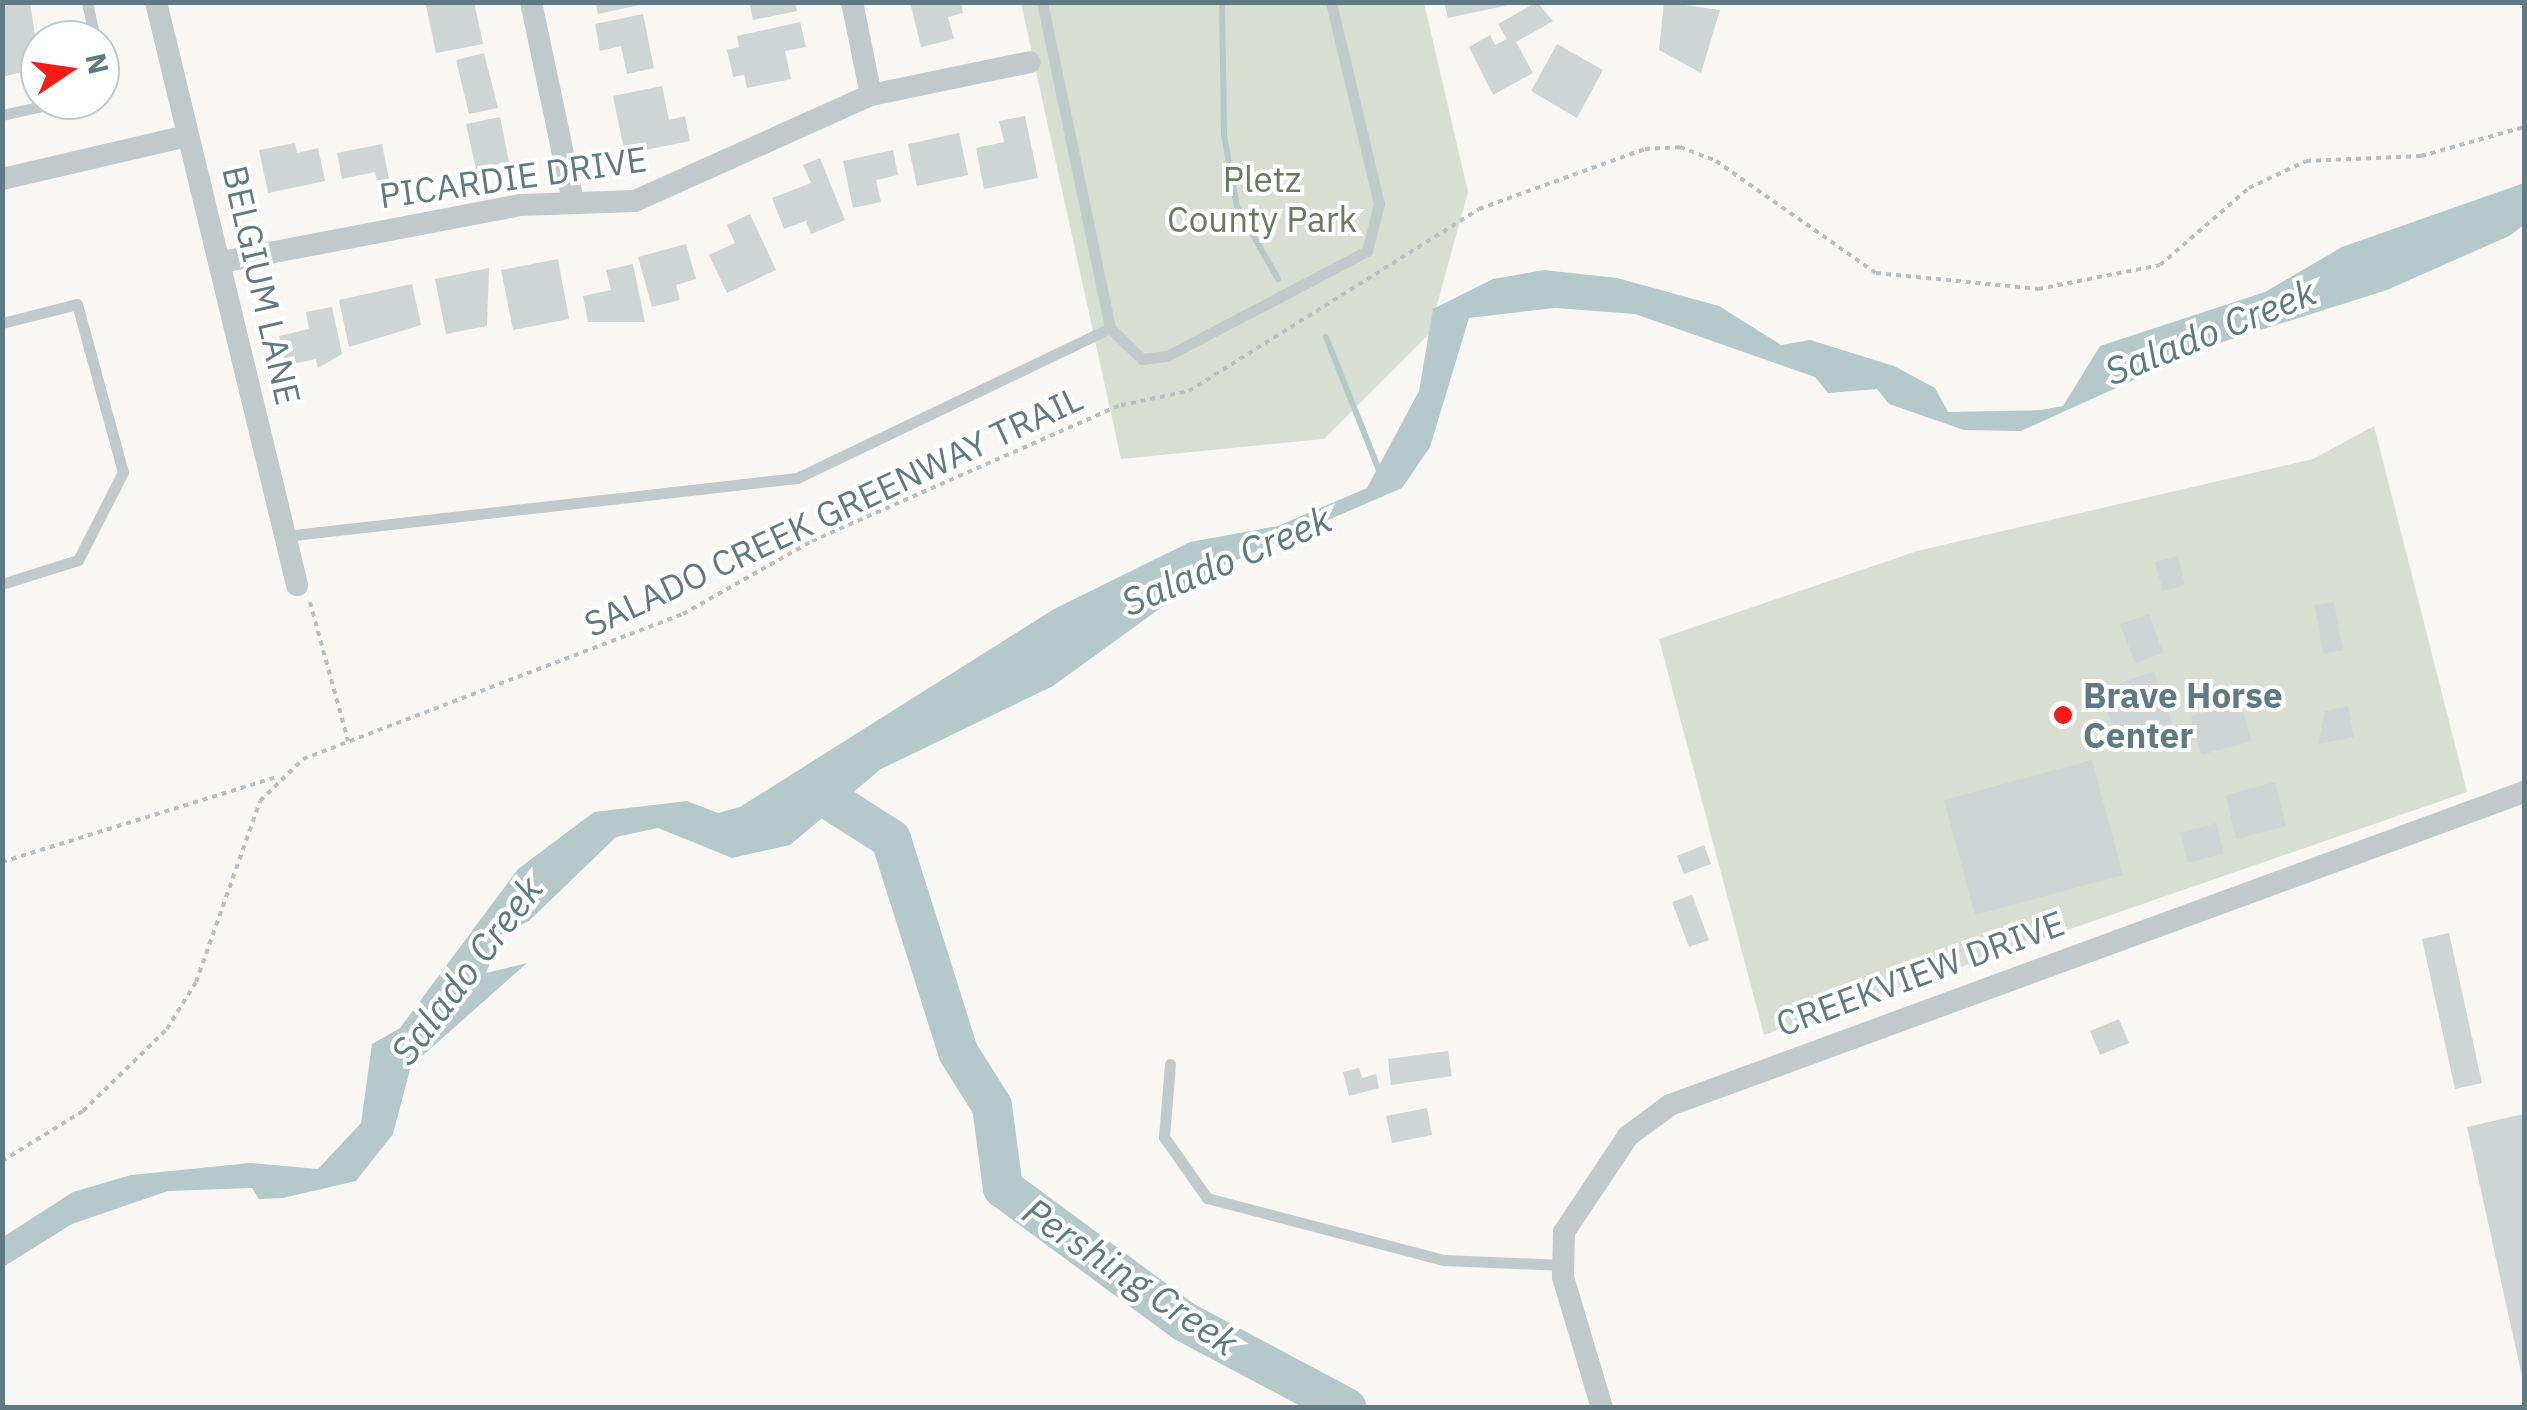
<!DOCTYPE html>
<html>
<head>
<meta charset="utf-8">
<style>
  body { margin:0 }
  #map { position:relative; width:2527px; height:1410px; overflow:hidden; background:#f8f7f4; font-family:"IBM Plex Sans",sans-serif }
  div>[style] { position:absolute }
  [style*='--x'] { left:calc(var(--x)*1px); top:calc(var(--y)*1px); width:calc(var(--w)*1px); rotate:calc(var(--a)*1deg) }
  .green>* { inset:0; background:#d9ded3 }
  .water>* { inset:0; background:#b6c9ca }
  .stream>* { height:6px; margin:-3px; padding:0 3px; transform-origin:3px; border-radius:3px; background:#b6c9ca }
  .river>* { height:40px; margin:-20px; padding:0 20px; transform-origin:20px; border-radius:20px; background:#b6c9ca }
  .building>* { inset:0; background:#cfd4d5 }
  .path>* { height:4px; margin-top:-2px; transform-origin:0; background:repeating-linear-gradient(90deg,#babfc1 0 5px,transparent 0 10px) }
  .service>* { height:11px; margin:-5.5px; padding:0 5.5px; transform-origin:5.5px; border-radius:5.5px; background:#c2c9cb }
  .minor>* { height:22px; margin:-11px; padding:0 11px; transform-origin:11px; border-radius:11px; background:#c2c9cb }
  .dots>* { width:28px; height:28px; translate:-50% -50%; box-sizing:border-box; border:5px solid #fff; border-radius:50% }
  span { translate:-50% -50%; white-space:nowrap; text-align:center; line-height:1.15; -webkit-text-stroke:8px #fff; paint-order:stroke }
  .street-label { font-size:35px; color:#5f7a83 }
  .park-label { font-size:35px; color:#6a7a5f }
  .poi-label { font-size:35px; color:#5f7a83; font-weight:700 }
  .left { translate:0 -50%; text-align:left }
  .water-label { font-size:38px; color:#5a7c7d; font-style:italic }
  .frame { position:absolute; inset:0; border:5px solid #5f7a83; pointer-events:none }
  .north { position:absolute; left:20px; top:20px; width:100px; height:100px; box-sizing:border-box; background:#fff; border:2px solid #bfcacd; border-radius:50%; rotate:77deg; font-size:28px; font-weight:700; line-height:40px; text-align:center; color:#5f7a83 }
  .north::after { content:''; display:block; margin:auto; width:35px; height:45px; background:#f61c17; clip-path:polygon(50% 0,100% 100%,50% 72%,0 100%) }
</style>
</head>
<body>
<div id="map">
  <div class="green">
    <div style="clip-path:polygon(1021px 3px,1424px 3px,1468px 192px,1429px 334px,1324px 439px,1121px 459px)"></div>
    <div style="clip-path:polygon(2374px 426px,2467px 792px,1764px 1035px,1659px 639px,1917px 551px,2313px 459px)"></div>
  </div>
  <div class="water">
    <div style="clip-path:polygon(2524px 183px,2524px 225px,2509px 236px,2387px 290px,2207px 347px,2021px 431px,1964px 430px,1889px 404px,1877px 389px,1828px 393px,1815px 377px,1635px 314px,1555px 308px,1469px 318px,1430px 447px,1402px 488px,1213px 570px,1053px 686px,881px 769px,790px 845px,732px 858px,658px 828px,616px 837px,529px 921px,501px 935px,486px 973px,527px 963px,411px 1066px,393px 1134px,356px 1181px,283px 1198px,259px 1199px,252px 1188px,168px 1191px,72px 1224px,3px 1267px,3px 1237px,73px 1192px,131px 1175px,250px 1163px,318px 1169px,361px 1123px,372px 1044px,400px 1028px,518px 869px,594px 812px,687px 801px,718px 813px,740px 807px,1054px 609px,1190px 542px,1278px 526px,1367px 488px,1419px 391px,1433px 309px,1493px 279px,1544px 270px,1617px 278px,1719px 306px,1781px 345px,1810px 340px,1894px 366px,1935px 388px,1948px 412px,2041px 410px,2063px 406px,2100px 346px,2265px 292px,2342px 247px)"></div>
  </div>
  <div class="stream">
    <div style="--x:1222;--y:2;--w:133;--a:89.1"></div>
    <div style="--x:1224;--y:135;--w:73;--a:79.8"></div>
    <div style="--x:1237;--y:207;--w:83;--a:60.3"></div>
    <div style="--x:1326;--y:337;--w:149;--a:68.3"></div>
  </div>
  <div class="river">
    <div style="--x:817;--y:792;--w:88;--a:32.4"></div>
    <div style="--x:891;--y:839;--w:223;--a:72.5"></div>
    <div style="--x:958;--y:1052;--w:64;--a:57.8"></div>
    <div style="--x:992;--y:1106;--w:83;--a:82.4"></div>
    <div style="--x:1003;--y:1188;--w:226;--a:36.4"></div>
    <div style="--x:1185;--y:1322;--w:183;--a:28"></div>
  </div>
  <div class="building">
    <div style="clip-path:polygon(30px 2px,40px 68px,2px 77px,2px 4px)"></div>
    <div style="clip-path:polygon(474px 2px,483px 44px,436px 53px,426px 5px)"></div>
    <div style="clip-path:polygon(595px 2px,644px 2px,644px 4px,598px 14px)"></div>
    <div style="clip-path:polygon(749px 2px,795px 2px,797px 11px,753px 20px)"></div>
    <div style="clip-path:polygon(910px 2px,961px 2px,963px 13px,948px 17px,954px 39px,921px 47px)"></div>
    <div style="clip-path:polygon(1444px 2px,1513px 2px,1513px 4px,1448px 18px)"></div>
    <div style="clip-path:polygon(1537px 2px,1553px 21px,1516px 42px,1533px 73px,1493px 95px,1469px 47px,1490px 35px,1495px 45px,1507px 39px,1498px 24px)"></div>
    <div style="clip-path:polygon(1664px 2px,1720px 10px,1701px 73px,1659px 50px)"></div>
    <div style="clip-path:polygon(643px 14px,654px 68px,627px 74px,621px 46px,600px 51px,595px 24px)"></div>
    <div style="clip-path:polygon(800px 22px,806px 47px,785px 51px,791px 79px,747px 88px,744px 75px,733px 77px,727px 50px,739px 47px,737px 36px)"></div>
    <div style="clip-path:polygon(1557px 44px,1603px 70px,1577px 118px,1531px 91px)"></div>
    <div style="clip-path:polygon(484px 53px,498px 108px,469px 114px,456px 60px)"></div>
    <div style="clip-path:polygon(662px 86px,669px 120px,685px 116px,690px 141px,625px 154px,613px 96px)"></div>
    <div style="clip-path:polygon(1025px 116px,1038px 178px,984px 189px,976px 148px,1004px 142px,999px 121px)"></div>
    <div style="clip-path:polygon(500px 117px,509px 162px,476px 169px,466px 124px)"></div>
    <div style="clip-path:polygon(959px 133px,968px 175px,917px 186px,908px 144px)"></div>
    <div style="clip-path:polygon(295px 143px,297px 153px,318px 148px,325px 181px,268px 193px,259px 150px)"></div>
    <div style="clip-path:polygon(382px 144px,390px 184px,378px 186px,375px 172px,342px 179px,337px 153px)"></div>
    <div style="clip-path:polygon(893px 150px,898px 175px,876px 180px,881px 202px,853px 208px,843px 161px)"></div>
    <div style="clip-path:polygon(820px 158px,845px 220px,811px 234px,806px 221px,784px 229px,772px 198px,811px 183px,803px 165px)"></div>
    <div style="clip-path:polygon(750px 214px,776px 270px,727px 293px,709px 255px,735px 243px,727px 225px)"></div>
    <div style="clip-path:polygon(686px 244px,696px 279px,676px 285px,680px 300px,652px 307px,638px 257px)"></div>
    <div style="clip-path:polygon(558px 259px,569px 319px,513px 330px,501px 270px)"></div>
    <div style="clip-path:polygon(633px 264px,645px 322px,588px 322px,583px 296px,611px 290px,606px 270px)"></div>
    <div style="clip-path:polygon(489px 268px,487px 326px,446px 334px,435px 279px)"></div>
    <div style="clip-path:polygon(412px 284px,421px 325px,349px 347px,339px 300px)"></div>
    <div style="clip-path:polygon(332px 307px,342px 354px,318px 368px,316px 359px,286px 365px,279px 336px,309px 329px,306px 312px)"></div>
    <div style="clip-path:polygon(2178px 556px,2185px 585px,2163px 591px,2155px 562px)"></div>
    <div style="clip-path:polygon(2334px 602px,2343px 650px,2323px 654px,2315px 605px)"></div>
    <div style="clip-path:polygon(2149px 614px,2163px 653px,2135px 663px,2120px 624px)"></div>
    <div style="clip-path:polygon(2154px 671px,2174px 729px,2120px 748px,2100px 690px)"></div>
    <div style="clip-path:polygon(2241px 703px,2251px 741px,2201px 755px,2191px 716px)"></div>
    <div style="clip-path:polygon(2348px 706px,2354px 737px,2318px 744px,2325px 711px)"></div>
    <div style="clip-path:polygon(2092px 760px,2123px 875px,1975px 915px,1944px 800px)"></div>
    <div style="clip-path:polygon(2275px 782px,2286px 826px,2236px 839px,2226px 795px)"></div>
    <div style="clip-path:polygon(2216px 823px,2224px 853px,2188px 863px,2180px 833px)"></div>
    <div style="clip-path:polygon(1704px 845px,1711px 864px,1684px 874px,1677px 856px)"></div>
    <div style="clip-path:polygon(1692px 895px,1709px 940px,1689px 947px,1672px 902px)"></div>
    <div style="clip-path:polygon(2449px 933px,2482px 1083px,2455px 1089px,2422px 939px)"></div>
    <div style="clip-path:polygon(2119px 1019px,2129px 1043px,2100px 1055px,2090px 1031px)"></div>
    <div style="clip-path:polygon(1448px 1051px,1452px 1076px,1391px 1085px,1388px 1059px)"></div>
    <div style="clip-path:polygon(1359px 1068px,1362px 1078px,1376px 1074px,1379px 1088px,1349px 1096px,1343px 1072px)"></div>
    <div style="clip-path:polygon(1427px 1108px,1432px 1135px,1392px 1143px,1386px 1116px)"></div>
    <div style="clip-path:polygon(2524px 1114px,2524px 1380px,2523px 1381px,2467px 1127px)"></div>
  </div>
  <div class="path">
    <div style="--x:310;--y:602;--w:144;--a:74.7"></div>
    <div style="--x:2;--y:862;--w:288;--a:-17.2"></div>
    <div style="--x:2;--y:1161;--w:95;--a:-31.7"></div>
    <div style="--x:83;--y:1111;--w:117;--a:-44.3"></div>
    <div style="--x:167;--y:1029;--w:55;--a:-58.3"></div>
    <div style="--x:196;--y:982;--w:192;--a:-70.5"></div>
    <div style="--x:260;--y:801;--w:60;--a:-44.3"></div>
    <div style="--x:303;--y:759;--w:407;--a:-20.9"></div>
    <div style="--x:683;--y:614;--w:148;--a:-29.5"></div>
    <div style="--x:812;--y:541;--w:338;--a:-23.8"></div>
    <div style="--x:1121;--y:405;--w:69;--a:-11.6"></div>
    <div style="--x:1189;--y:391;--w:342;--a:-32.1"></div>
    <div style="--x:1479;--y:209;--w:177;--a:-19.9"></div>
    <div style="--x:1645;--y:149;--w:35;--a:-3"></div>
    <div style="--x:1680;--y:147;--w:39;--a:21"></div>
    <div style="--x:1716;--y:161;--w:195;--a:35"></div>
    <div style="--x:1876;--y:273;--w:163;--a:5.6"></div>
    <div style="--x:2038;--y:289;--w:124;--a:-11.1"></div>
    <div style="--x:2160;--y:265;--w:118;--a:-40.9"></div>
    <div style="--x:2249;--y:188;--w:63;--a:-25.3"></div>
    <div style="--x:2306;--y:161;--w:115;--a:-2.5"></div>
    <div style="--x:2421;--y:156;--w:107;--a:-15.7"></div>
  </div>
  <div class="service">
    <div style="--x:87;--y:2;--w:39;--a:78"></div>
    <div style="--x:1042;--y:2;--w:333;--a:78.2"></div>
    <div style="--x:1110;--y:328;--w:45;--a:44.1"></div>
    <div style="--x:1142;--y:359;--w:25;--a:-7"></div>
    <div style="--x:1167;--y:356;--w:226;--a:-27.7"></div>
    <div style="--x:1367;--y:251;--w:49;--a:-75.7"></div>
    <div style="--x:1379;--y:204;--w:208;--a:-103.4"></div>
    <div style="--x:2;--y:115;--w:70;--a:-12.4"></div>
    <div style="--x:2;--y:323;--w:77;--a:-14.2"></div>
    <div style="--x:77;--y:304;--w:174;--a:74.7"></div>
    <div style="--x:123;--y:472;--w:99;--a:117.1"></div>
    <div style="--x:78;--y:560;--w:80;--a:162.5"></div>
    <div style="--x:285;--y:536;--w:515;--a:-6.46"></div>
    <div style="--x:797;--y:478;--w:347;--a:-25.6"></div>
    <div style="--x:1170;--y:1064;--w:73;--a:94.7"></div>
    <div style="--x:1164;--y:1137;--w:75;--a:54.8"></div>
    <div style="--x:1207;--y:1198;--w:245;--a:14.7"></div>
    <div style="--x:1444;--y:1260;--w:119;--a:2.4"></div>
  </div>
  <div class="minor">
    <div style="--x:156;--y:2;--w:600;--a:76.4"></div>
    <div style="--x:531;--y:2;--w:203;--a:78.1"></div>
    <div style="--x:852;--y:2;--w:95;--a:78.5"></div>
    <div style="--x:2;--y:179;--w:190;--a:-13.1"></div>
    <div style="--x:222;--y:262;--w:304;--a:-10.8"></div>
    <div style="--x:521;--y:205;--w:114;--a:-2"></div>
    <div style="--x:635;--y:201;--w:259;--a:-24.2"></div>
    <div style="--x:871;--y:95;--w:162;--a:-11.7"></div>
    <div style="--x:1602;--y:1408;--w:137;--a:-106.6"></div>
    <div style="--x:1563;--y:1277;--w:45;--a:-88.7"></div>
    <div style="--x:1564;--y:1232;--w:115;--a:-56.3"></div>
    <div style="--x:1628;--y:1136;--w:52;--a:-36.4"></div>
    <div style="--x:1670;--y:1105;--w:910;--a:-20.13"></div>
  </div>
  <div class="dots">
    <div style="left:2063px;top:715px;background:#f61c17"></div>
  </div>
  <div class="street-label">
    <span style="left:513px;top:177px;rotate:-8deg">PICARDIE DRIVE</span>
    <span style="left:262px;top:285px;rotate:77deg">BELGIUM LANE</span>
    <span style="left:833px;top:511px;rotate:-25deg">SALADO CREEK GREENWAY TRAIL</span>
    <span style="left:1920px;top:973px;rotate:-20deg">CREEKVIEW DRIVE</span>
  </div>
  <div class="park-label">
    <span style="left:1262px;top:199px">Pletz<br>County Park</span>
  </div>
  <div class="poi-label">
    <span class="left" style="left:2083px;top:715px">Brave Horse<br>Center</span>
  </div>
  <div class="water-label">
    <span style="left:2210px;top:331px;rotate:-22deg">Salado Creek</span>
    <span style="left:1226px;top:560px;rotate:-23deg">Salado Creek</span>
    <span style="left:466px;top:970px;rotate:-53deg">Salado Creek</span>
    <span style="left:1131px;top:1276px;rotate:34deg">Pershing Creek</span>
  </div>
  <div class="frame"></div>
  <div class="north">N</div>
</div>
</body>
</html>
